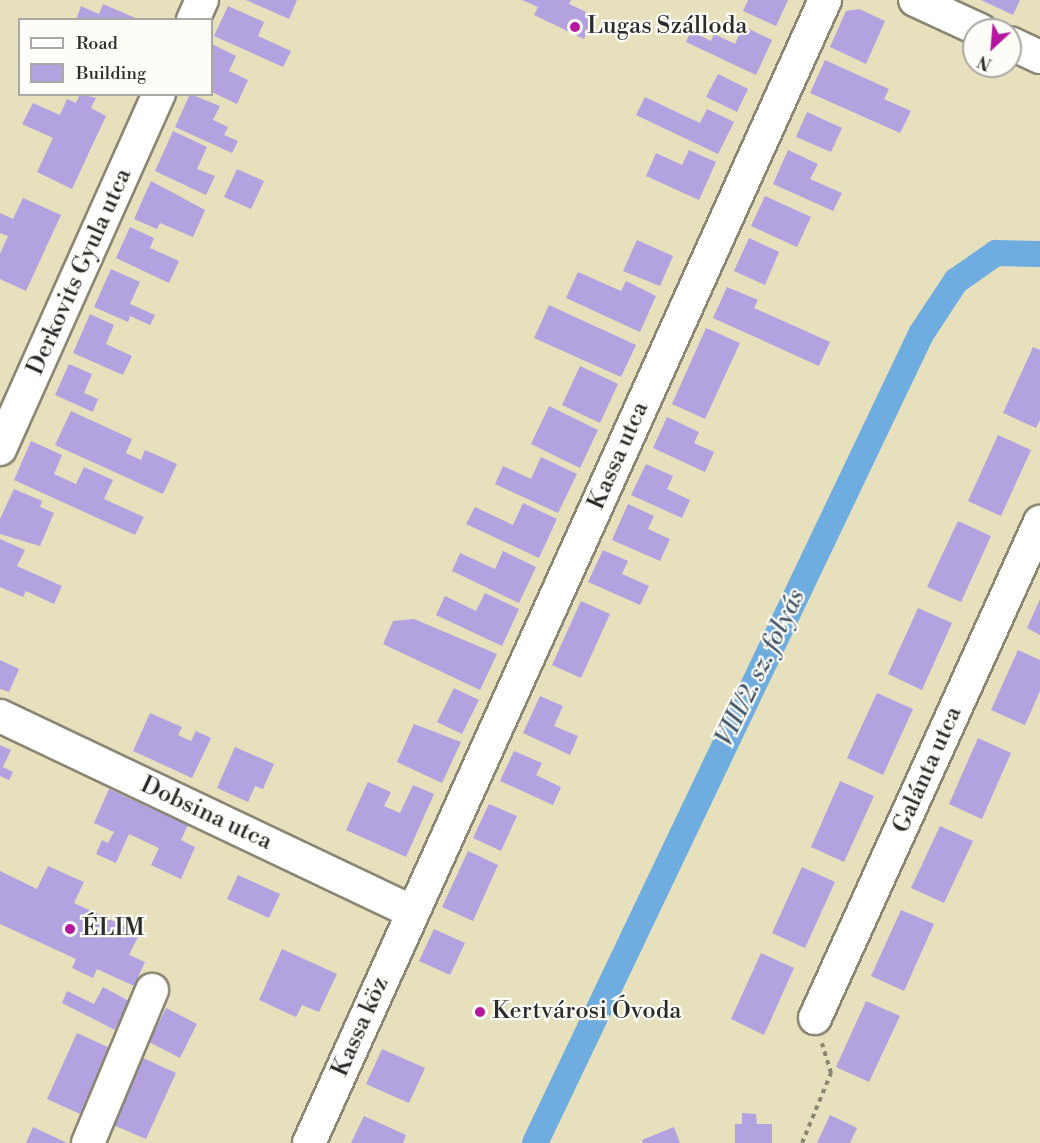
<!DOCTYPE html>
<html>
<head>
<meta charset="utf-8">
<style>
  body { margin:0 }
  #map { position:relative; width:1040px; height:1143px; overflow:hidden; background:#e7e0bc; font-family:"Libre Bodoni",serif }
  div>[style] { position:absolute }
  [style*='--x'] { left:calc(var(--x)*1px); top:calc(var(--y)*1px); width:calc(var(--w)*1px); rotate:calc(var(--a)*1deg) }
  .canal>* { height:26px; margin:-13px; padding:0 13px; transform-origin:13px; border-radius:13px; background:#6fade1 }
  .building>* { inset:0; background:#b2a3e0 }
  .path>* { height:4px; margin-top:-2px; transform-origin:0; background:repeating-linear-gradient(90deg,#898674 0 4.5px,transparent 0 9px) }
  .roads { filter:drop-shadow(2px 0 #898674) drop-shadow(-2px 0 #898674) drop-shadow(0 2px #898674) drop-shadow(0 -2px #898674) }
  .minor>* { height:32px; margin:-16px; padding:0 16px; transform-origin:16px; border-radius:16px; background:#fff }
  .dots>* { width:16px; height:16px; translate:-50% -50%; box-sizing:border-box; border:3px solid #fdfcf7; border-radius:50% }
  span { translate:-50% -50%; white-space:nowrap; text-align:center; line-height:1.15; -webkit-text-stroke:4.5px #fdfcf7; paint-order:stroke }
  .poi-label { font-size:24px; color:#2b2b2b }
  .left { translate:0 -50%; text-align:left }
  .street-label { font-size:24px; color:#2b2b2b }
  .water-label { font-size:26px; color:#43586b; font-style:italic }
  .legend { position:absolute; left:18px; top:18px; width:195px; height:78px; box-sizing:border-box; background:#fdfcf7; border:2px solid #a9a8a5; margin:0; padding:8px 10px; list-style:none; font-size:18px; color:#2b2b2b }
  .legend li { display:flex; align-items:center; gap:12px; height:30px }
  .legend b { width:30px; border:2px solid #a9a8a5 }
  .north { position:absolute; left:962px; top:18px; width:60px; height:60px; box-sizing:border-box; background:#fdfcf7; border:2px solid #a9a8a5; border-radius:50%; rotate:206deg; font-size:16px; font-weight:700; line-height:24px; text-align:center; color:#2b2b2b }
  .north::after { content:''; display:block; margin:auto; width:21px; height:27px; background:#b5179e; clip-path:polygon(50% 0,100% 100%,50% 72%,0 100%) }
</style>
</head>
<body>
<div id="map">
  <div class="canal">
    <div style="--x:535;--y:1143;--w:896;--a:-64.49"></div>
    <div style="--x:921;--y:334;--w:64;--a:-56.6"></div>
    <div style="--x:956;--y:281;--w:49;--a:-35"></div>
    <div style="--x:996;--y:253;--w:44;--a:1.3"></div>
  </div>
  <div class="building">
    <div style="clip-path:polygon(246px 0,297px 0,289px 19px)"></div>
    <div style="clip-path:polygon(522px 0,571px 0,569px 4px,595px 16px,584px 39px,534px 15px,538px 7px)"></div>
    <div style="clip-path:polygon(748px 0,788px 0,776px 26px,743px 11px)"></div>
    <div style="clip-path:polygon(981px 0,1020px 0,1013px 15px)"></div>
    <div style="clip-path:polygon(103px 4px,140px 20px,76px 20px,81px 6px,99px 14px)"></div>
    <div style="clip-path:polygon(228px 6px,264px 22px,258px 36px,291px 51px,283px 67px,214px 36px)"></div>
    <div style="clip-path:polygon(859px 9px,885px 21px,866px 64px,830px 47px,846px 11px)"></div>
    <div style="clip-path:polygon(743px 26px,772px 40px,756px 75px,686px 42px,691px 31px,711px 41px,714px 34px,735px 44px)"></div>
    <div style="clip-path:polygon(212px 44px,236px 56px,229px 71px,248px 80px,237px 104px,212px 92px)"></div>
    <div style="clip-path:polygon(825px 60px,889px 89px,884px 99px,911px 111px,900px 133px,810px 93px)"></div>
    <div style="clip-path:polygon(718px 74px,748px 89px,737px 112px,706px 97px)"></div>
    <div style="clip-path:polygon(80px 94px,96px 98px,91px 108px,106px 116px,72px 189px,37px 172px,53px 138px,22px 124px,33px 103px,60px 115px,67px 99px,76px 103px)"></div>
    <div style="clip-path:polygon(190px 94px,220px 106px,213px 120px,228px 127px,224px 135px,238px 141px,232px 153px,175px 127px)"></div>
    <div style="clip-path:polygon(645px 97px,700px 123px,707px 109px,734px 122px,718px 154px,636px 115px)"></div>
    <div style="clip-path:polygon(807px 112px,842px 128px,831px 152px,796px 137px)"></div>
    <div style="clip-path:polygon(173px 131px,207px 147px,197px 169px,215px 176px,206px 195px,155px 171px)"></div>
    <div style="clip-path:polygon(689px 150px,716px 162px,699px 200px,646px 176px,656px 153px,682px 165px)"></div>
    <div style="clip-path:polygon(788px 150px,818px 164px,810px 179px,842px 193px,833px 211px,773px 184px)"></div>
    <div style="clip-path:polygon(237px 169px,264px 181px,251px 209px,224px 197px)"></div>
    <div style="clip-path:polygon(151px 181px,205px 210px,193px 237px,160px 223px,157px 229px,134px 219px)"></div>
    <div style="clip-path:polygon(765px 196px,811px 217px,797px 247px,751px 226px)"></div>
    <div style="clip-path:polygon(23px 198px,61px 215px,26px 291px,0 279px,0 254px,8px 236px,0 233px,0 213px,13px 219px)"></div>
    <div style="clip-path:polygon(130px 227px,154px 238px,150px 248px,179px 261px,169px 283px,116px 258px)"></div>
    <div style="clip-path:polygon(749px 238px,779px 252px,765px 285px,734px 271px)"></div>
    <div style="clip-path:polygon(637px 240px,673px 256px,660px 286px,623px 271px)"></div>
    <div style="clip-path:polygon(111px 269px,140px 282px,130px 304px,155px 315px,150px 325px,130px 316px,128px 322px,94px 307px)"></div>
    <div style="clip-path:polygon(578px 272px,621px 291px,626px 281px,656px 296px,640px 332px,566px 298px)"></div>
    <div style="clip-path:polygon(727px 287px,758px 300px,754px 308px,830px 342px,819px 366px,713px 318px)"></div>
    <div style="clip-path:polygon(549px 305px,636px 345px,621px 377px,534px 338px)"></div>
    <div style="clip-path:polygon(90px 314px,114px 325px,106px 344px,132px 356px,123px 375px,73px 353px)"></div>
    <div style="clip-path:polygon(706px 328px,740px 343px,705px 419px,672px 404px)"></div>
    <div style="clip-path:polygon(1033px 347px,1040px 350px,1040px 420px,1036px 428px,1003px 413px)"></div>
    <div style="clip-path:polygon(69px 364px,92px 374px,84px 393px,98px 399px,93px 412px,55px 395px)"></div>
    <div style="clip-path:polygon(580px 366px,618px 384px,600px 423px,562px 405px)"></div>
    <div style="clip-path:polygon(549px 406px,598px 430px,580px 468px,531px 444px)"></div>
    <div style="clip-path:polygon(71px 411px,132px 439px,126px 453px,141px 460px,145px 450px,177px 464px,163px 494px,55px 445px)"></div>
    <div style="clip-path:polygon(667px 417px,699px 432px,694px 443px,714px 452px,705px 472px,653px 448px)"></div>
    <div style="clip-path:polygon(998px 435px,1031px 450px,1001px 516px,968px 501px)"></div>
    <div style="clip-path:polygon(31px 441px,62px 455px,54px 474px,76px 484px,84px 467px,113px 480px,104px 499px,144px 517px,135px 535px,14px 480px)"></div>
    <div style="clip-path:polygon(541px 457px,577px 474px,558px 513px,495px 484px,503px 466px,531px 479px)"></div>
    <div style="clip-path:polygon(646px 464px,673px 476px,667px 489px,690px 500px,682px 518px,631px 495px)"></div>
    <div style="clip-path:polygon(14px 489px,42px 501px,40px 507px,54px 513px,40px 546px,0 534px,0 519px)"></div>
    <div style="clip-path:polygon(523px 503px,557px 519px,539px 558px,466px 524px,475px 507px,513px 525px)"></div>
    <div style="clip-path:polygon(628px 504px,654px 516px,648px 529px,670px 539px,660px 561px,612px 540px)"></div>
    <div style="clip-path:polygon(958px 521px,991px 536px,961px 602px,927px 587px)"></div>
    <div style="clip-path:polygon(0 539px,25px 550px,17px 566px,62px 586px,54px 604px,26px 591px,23px 597px,0 587px)"></div>
    <div style="clip-path:polygon(603px 550px,628px 561px,622px 574px,649px 586px,640px 605px,588px 582px)"></div>
    <div style="clip-path:polygon(503px 551px,536px 567px,519px 603px,452px 571px,460px 553px,495px 569px)"></div>
    <div style="clip-path:polygon(485px 593px,519px 609px,502px 646px,436px 615px,445px 596px,476px 611px)"></div>
    <div style="clip-path:polygon(1040px 599px,1040px 635px,1027px 628px)"></div>
    <div style="clip-path:polygon(581px 601px,610px 614px,581px 678px,552px 665px)"></div>
    <div style="clip-path:polygon(918px 608px,952px 623px,922px 690px,888px 674px)"></div>
    <div style="clip-path:polygon(414px 619px,497px 654px,480px 690px,383px 644px,393px 621px)"></div>
    <div style="clip-path:polygon(1018px 650px,1040px 660px,1040px 691px,1025px 725px,991px 710px)"></div>
    <div style="clip-path:polygon(0 660px,19px 669px,9px 692px,0 689px)"></div>
    <div style="clip-path:polygon(454px 688px,479px 700px,462px 734px,437px 722px)"></div>
    <div style="clip-path:polygon(877px 693px,913px 709px,883px 775px,847px 758px)"></div>
    <div style="clip-path:polygon(540px 696px,563px 706px,554px 726px,578px 736px,570px 755px,523px 733px)"></div>
    <div style="clip-path:polygon(150px 713px,182px 727px,178px 735px,191px 741px,196px 731px,211px 738px,192px 778px,133px 751px)"></div>
    <div style="clip-path:polygon(414px 724px,461px 742px,442px 783px,397px 762px)"></div>
    <div style="clip-path:polygon(978px 738px,1011px 753px,982px 819px,949px 804px)"></div>
    <div style="clip-path:polygon(0 745px,11px 750px,3px 767px,13px 772px,9px 780px,0 776px)"></div>
    <div style="clip-path:polygon(235px 747px,274px 764px,263px 789px,255px 786px,248px 802px,217px 788px)"></div>
    <div style="clip-path:polygon(514px 751px,542px 763px,536px 775px,561px 787px,553px 805px,500px 781px)"></div>
    <div style="clip-path:polygon(840px 781px,874px 796px,844px 862px,811px 847px)"></div>
    <div style="clip-path:polygon(368px 782px,391px 792px,384px 806px,400px 813px,413px 785px,434px 794px,406px 857px,346px 830px)"></div>
    <div style="clip-path:polygon(109px 789px,188px 825px,181px 840px,195px 847px,181px 879px,151px 865px,159px 848px,129px 834px,116px 863px,96px 854px,102px 840px,108px 843px,114px 832px,94px 823px)"></div>
    <div style="clip-path:polygon(489px 804px,517px 816px,501px 851px,473px 838px)"></div>
    <div style="clip-path:polygon(940px 826px,973px 841px,944px 903px,911px 888px)"></div>
    <div style="clip-path:polygon(468px 851px,498px 865px,473px 921px,442px 907px)"></div>
    <div style="clip-path:polygon(48px 866px,84px 882px,74px 903px,140px 933px,129px 955px,145px 962px,134px 986px,97px 969px,93px 978px,72px 968px,76px 959px,0 924px,0 871px,37px 889px)"></div>
    <div style="clip-path:polygon(802px 867px,835px 882px,805px 948px,772px 933px)"></div>
    <div style="clip-path:polygon(238px 875px,280px 894px,269px 918px,227px 899px)"></div>
    <div style="clip-path:polygon(901px 910px,934px 924px,904px 991px,871px 976px)"></div>
    <div style="clip-path:polygon(434px 929px,465px 943px,450px 975px,419px 961px)"></div>
    <div style="clip-path:polygon(282px 949px,337px 974px,319px 1012px,302px 1005px,296px 1017px,259px 1000px)"></div>
    <div style="clip-path:polygon(761px 953px,794px 968px,764px 1035px,731px 1019px)"></div>
    <div style="clip-path:polygon(103px 987px,129px 1001px,115px 1030px,62px 1003px,67px 991px,94px 1004px)"></div>
    <div style="clip-path:polygon(866px 1001px,900px 1016px,869px 1082px,836px 1067px)"></div>
    <div style="clip-path:polygon(166px 1008px,197px 1024px,180px 1058px,149px 1042px)"></div>
    <div style="clip-path:polygon(77px 1033px,110px 1048px,80px 1114px,47px 1099px)"></div>
    <div style="clip-path:polygon(382px 1049px,425px 1068px,409px 1103px,366px 1084px)"></div>
    <div style="clip-path:polygon(143px 1058px,176px 1073px,146px 1139px,113px 1125px)"></div>
    <div style="clip-path:polygon(742px 1113px,756px 1114px,757px 1124px,772px 1124px,772px 1143px,735px 1143px,735px 1124px,742px 1124px)"></div>
    <div style="clip-path:polygon(830px 1115px,857px 1128px,850px 1143px,817px 1143px)"></div>
    <div style="clip-path:polygon(364px 1116px,406px 1135px,403px 1143px,351px 1143px)"></div>
    <div style="clip-path:polygon(33px 1127px,67px 1143px,26px 1143px)"></div>
    <div style="clip-path:polygon(674px 1127px,680px 1143px,643px 1143px,642px 1140px)"></div>
  </div>
  <div class="path">
    <div style="--x:802;--y:1143;--w:76;--a:-67.5"></div>
    <div style="--x:831;--y:1073;--w:31;--a:-107"></div>
  </div>
  <div class="roads">
    <div class="minor">
      <div style="--x:915;--y:0;--w:72;--a:24.8"></div>
      <div style="--x:193;--y:20;--w:22;--a:-66"></div>
      <div style="--x:1010;--y:43;--w:33;--a:25"></div>
      <div style="--x:0;--y:449;--w:389;--a:-65.9"></div>
      <div style="--x:0;--y:716;--w:456;--a:25.4"></div>
      <div style="--x:815;--y:1018;--w:545;--a:-65.6"></div>
      <div style="--x:88;--y:1143;--w:166;--a:-67.3"></div>
      <div style="--x:309;--y:1143;--w:1254;--a:-65.7"></div>
    </div>
  </div>
  <div class="dots">
    <div style="left:575px;top:27px;background:#b5179e"></div>
    <div style="left:70px;top:929px;background:#b5179e"></div>
    <div style="left:480px;top:1012px;background:#b5179e"></div>
  </div>
  <div class="poi-label">
    <span class="left" style="left:587px;top:27px">Lugas Szálloda</span>
    <span class="left" style="left:82px;top:929px">ÉLIM</span>
    <span class="left" style="left:492px;top:1012px">Kertvárosi Óvoda</span>
  </div>
  <div class="street-label">
    <span style="left:80px;top:272px;rotate:-66deg">Derkovits Gyula utca</span>
    <span style="left:619px;top:456px;rotate:-66deg">Kassa utca</span>
    <span style="left:928px;top:770px;rotate:-66deg">Galánta utca</span>
    <span style="left:206px;top:814px;rotate:25deg">Dobsina utca</span>
    <span style="left:361px;top:1027px;rotate:-66deg">Kassa köz</span>
  </div>
  <div class="water-label">
    <span style="left:761px;top:668px;rotate:-64deg">VIII/2. sz. folyás</span>
  </div>
  <ul class="legend">
  <li><b style="height:8px;background:#fff"></b>Road</li>
  <li><b style="height:16px;background:#b2a3e0"></b>Building</li>
  </ul>
  <div class="north">N</div>
</div>
</body>
</html>
